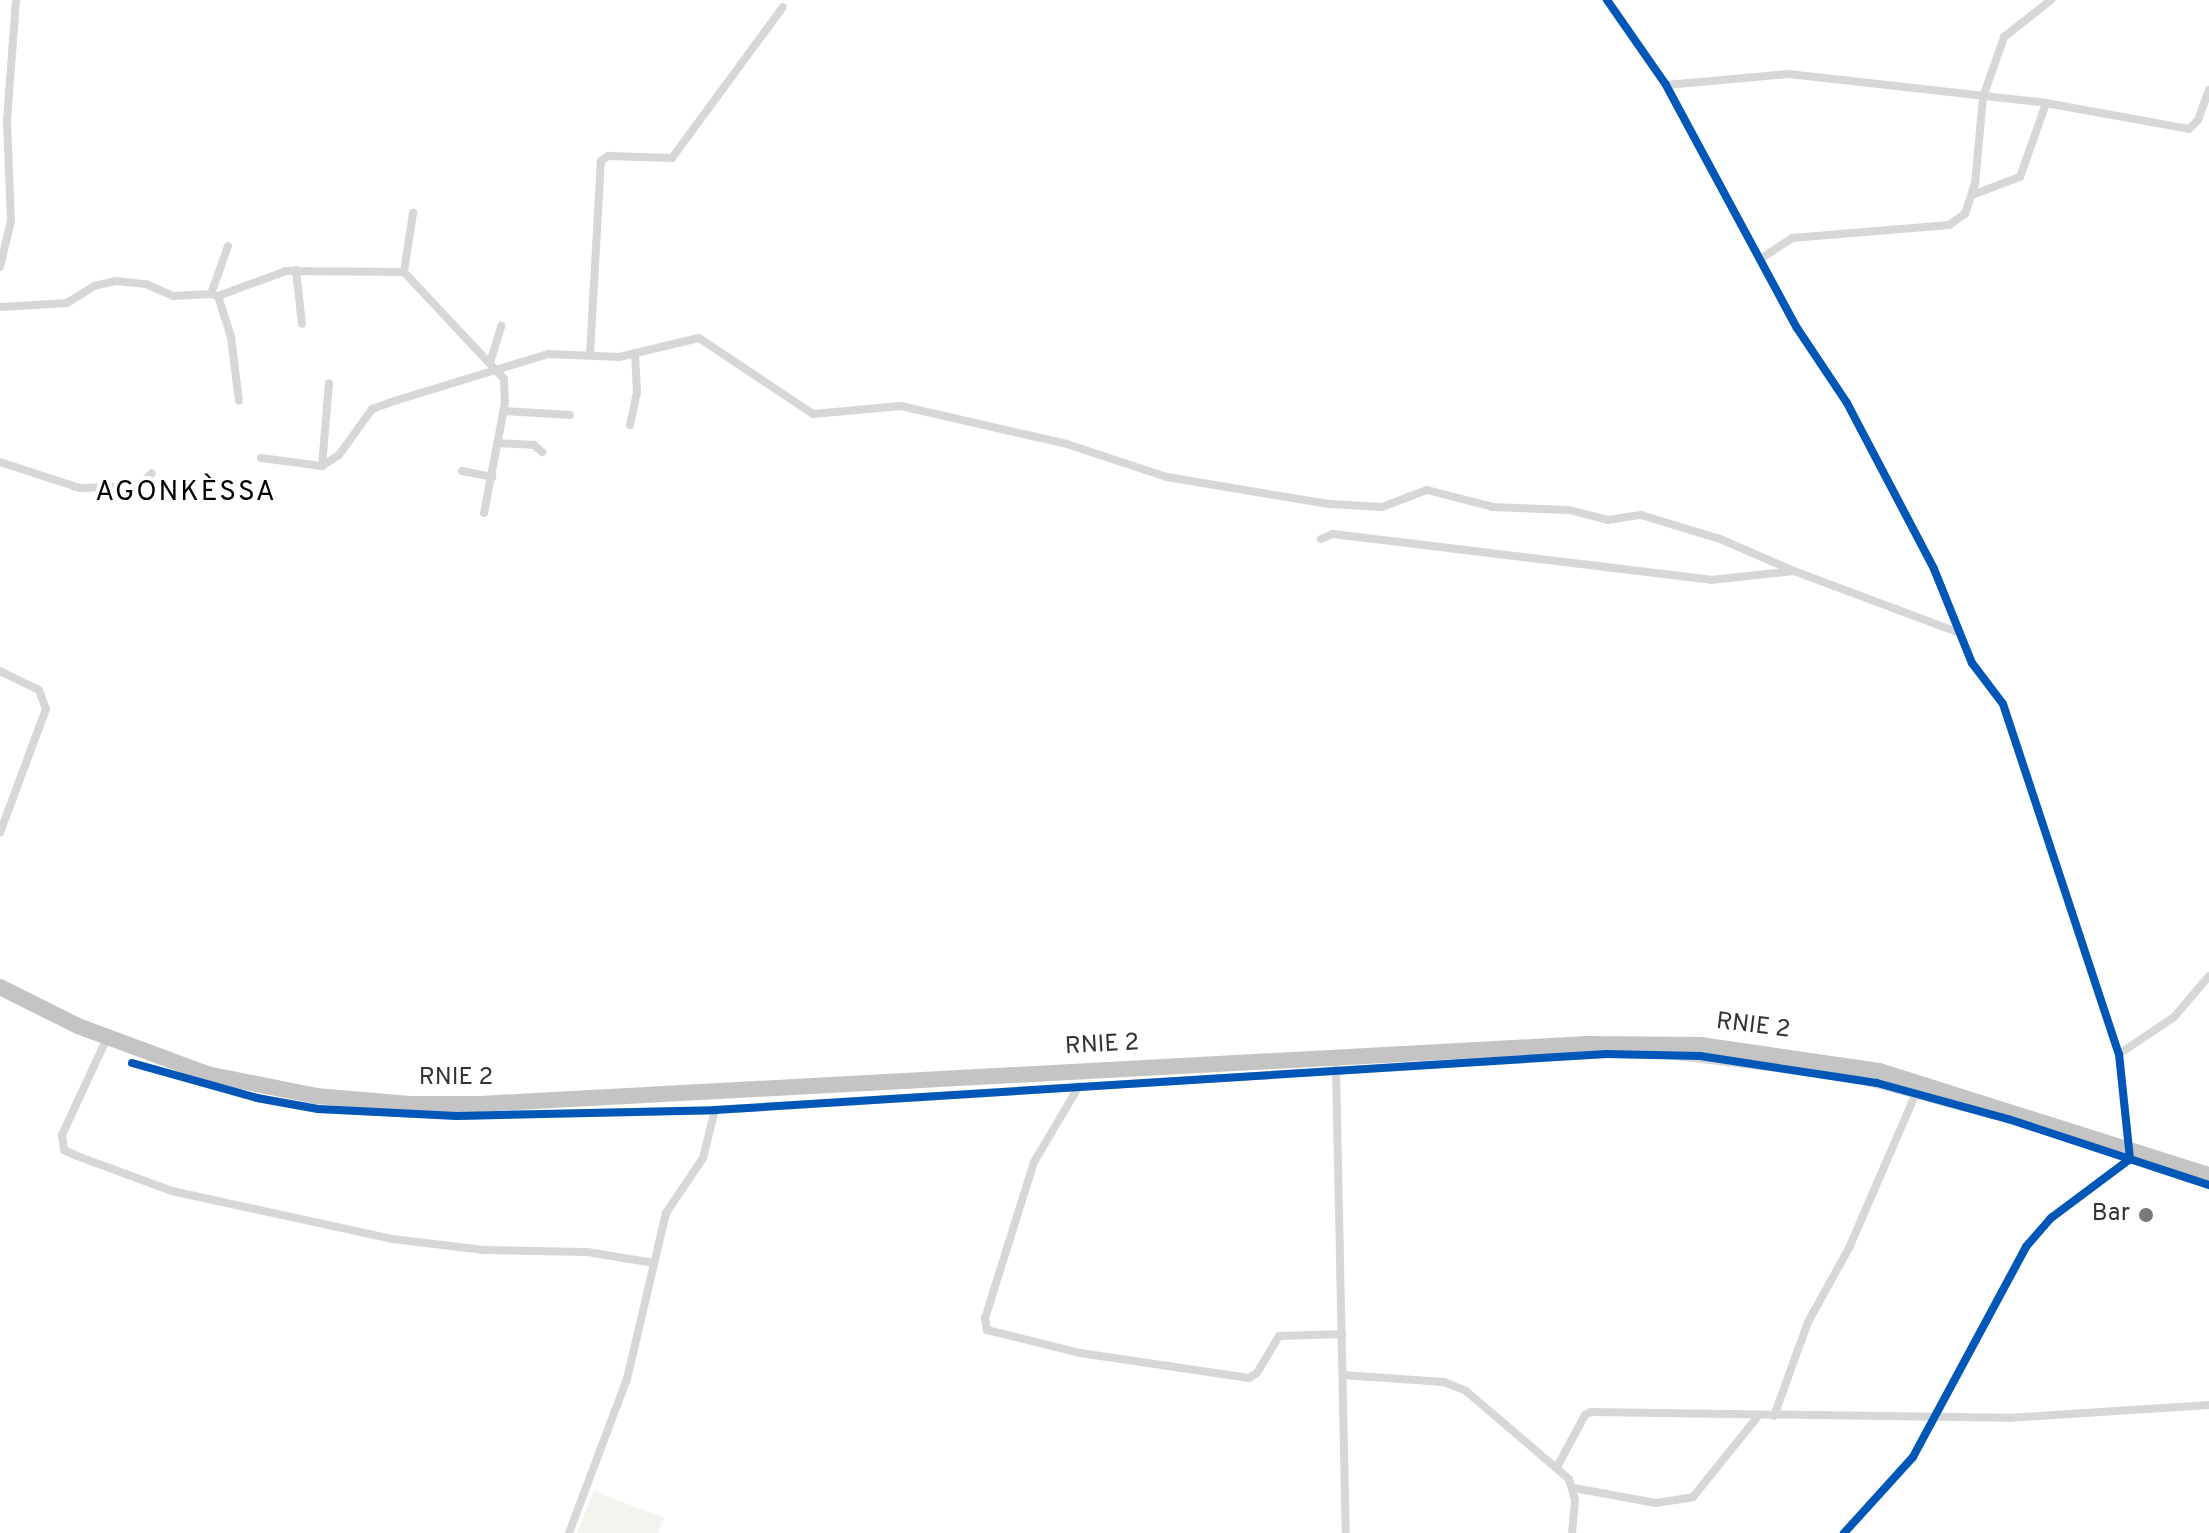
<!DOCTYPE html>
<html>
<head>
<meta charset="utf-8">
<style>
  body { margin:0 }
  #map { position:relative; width:2209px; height:1533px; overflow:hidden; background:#fff; font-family:Overpass,sans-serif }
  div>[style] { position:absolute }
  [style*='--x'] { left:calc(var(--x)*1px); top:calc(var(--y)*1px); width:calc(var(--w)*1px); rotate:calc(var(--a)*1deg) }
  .green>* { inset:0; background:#f1f5ed }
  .street>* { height:8px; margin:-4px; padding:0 4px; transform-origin:4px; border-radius:4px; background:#d7d7d7 }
  .highway>* { height:16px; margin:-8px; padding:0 8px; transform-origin:8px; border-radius:8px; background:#c4c4c4 }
  .cycleway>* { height:8px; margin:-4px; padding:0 4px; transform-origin:4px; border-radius:4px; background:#0057b8 }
  .dots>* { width:22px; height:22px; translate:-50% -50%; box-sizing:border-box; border:4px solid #fff; border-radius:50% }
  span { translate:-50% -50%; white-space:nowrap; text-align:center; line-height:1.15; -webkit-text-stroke:8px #fff; paint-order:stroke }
  .street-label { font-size:24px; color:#333 }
  .poi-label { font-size:24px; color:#333 }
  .right { translate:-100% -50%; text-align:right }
  .quarter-label { font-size:28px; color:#000; letter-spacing:2px }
</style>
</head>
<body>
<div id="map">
  <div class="green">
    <div style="clip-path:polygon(594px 1491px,664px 1518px,658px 1533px,577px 1533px)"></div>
  </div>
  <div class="street">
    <div style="--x:1607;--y:0;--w:103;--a:55.2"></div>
    <div style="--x:1666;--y:85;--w:276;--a:61.7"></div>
    <div style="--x:1797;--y:328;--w:90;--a:56.3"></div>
    <div style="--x:1847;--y:403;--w:187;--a:62.3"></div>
    <div style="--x:1934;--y:569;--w:101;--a:68"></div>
    <div style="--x:1972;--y:663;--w:51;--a:52.9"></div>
    <div style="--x:2003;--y:704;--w:369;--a:71.7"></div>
    <div style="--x:2119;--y:1054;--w:106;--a:84"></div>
    <div style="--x:2130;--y:1159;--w:99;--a:143.2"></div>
    <div style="--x:2051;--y:1218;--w:38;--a:131"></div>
    <div style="--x:2026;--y:1247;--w:238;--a:118.3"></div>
    <div style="--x:1913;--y:1457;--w:103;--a:132.2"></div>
    <div style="--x:1666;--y:85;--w:123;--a:-5.1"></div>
    <div style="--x:1789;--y:74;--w:259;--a:6.4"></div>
    <div style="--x:2046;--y:103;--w:145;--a:10.3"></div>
    <div style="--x:2189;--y:129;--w:13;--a:-45"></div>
    <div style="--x:2198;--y:120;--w:32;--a:-70"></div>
    <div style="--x:1972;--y:195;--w:51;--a:-20.6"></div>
    <div style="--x:2020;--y:177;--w:78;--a:-70.6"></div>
    <div style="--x:228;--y:246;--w:51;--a:109.5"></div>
    <div style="--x:211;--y:294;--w:7;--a:16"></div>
    <div style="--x:218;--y:296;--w:43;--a:72.4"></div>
    <div style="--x:231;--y:337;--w:64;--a:82.9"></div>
    <div style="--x:1760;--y:259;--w:38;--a:-33"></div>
    <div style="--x:1792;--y:238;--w:158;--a:-4.7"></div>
    <div style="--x:1949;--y:225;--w:19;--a:-35"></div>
    <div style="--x:1965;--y:214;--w:32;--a:-72"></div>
    <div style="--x:1975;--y:184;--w:87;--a:-84.7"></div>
    <div style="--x:1983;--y:97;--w:64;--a:-70.7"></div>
    <div style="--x:2004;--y:37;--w:60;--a:-38.2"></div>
    <div style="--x:0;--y:267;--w:47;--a:-76.6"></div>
    <div style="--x:11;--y:221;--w:101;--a:-92.3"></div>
    <div style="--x:7;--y:120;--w:120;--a:-85.7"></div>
    <div style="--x:296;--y:270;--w:54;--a:83.7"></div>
    <div style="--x:404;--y:272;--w:60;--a:-81.3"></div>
    <div style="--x:218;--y:296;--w:72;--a:-20.2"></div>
    <div style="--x:286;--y:271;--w:118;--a:0.5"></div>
    <div style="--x:404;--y:272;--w:146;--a:46.9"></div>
    <div style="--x:504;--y:379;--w:24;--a:88"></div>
    <div style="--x:505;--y:403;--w:112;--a:100.8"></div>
    <div style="--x:0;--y:307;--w:67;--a:-3.4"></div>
    <div style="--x:67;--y:303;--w:32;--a:-32"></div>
    <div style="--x:94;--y:286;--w:23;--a:-13"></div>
    <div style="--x:116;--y:281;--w:30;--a:6"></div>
    <div style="--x:146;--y:284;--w:30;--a:24"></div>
    <div style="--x:173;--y:296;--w:38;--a:-3"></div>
    <div style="--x:590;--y:355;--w:194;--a:-86.8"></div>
    <div style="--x:601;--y:161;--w:9;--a:-36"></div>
    <div style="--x:608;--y:156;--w:64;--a:1.8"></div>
    <div style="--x:672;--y:158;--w:187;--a:-53.7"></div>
    <div style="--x:490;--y:363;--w:39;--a:-73"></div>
    <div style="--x:503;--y:411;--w:67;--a:3.4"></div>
    <div style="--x:630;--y:425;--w:34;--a:-78"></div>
    <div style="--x:637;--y:392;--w:39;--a:-93"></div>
    <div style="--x:497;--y:443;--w:37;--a:3"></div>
    <div style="--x:534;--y:445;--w:11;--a:41"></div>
    <div style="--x:261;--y:458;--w:62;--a:7.5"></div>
    <div style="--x:322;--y:466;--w:83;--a:-85.2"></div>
    <div style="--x:0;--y:462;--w:84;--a:18"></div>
    <div style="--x:80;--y:488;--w:59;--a:-1.9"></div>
    <div style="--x:139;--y:486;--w:18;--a:-45"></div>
    <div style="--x:322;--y:466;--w:20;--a:-33"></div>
    <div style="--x:339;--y:455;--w:57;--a:-54.3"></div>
    <div style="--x:372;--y:409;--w:20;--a:-20"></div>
    <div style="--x:391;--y:402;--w:164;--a:-17"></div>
    <div style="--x:548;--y:354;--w:71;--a:2.4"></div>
    <div style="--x:619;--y:357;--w:82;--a:-13.4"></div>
    <div style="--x:699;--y:338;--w:137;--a:33.7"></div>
    <div style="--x:813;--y:414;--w:88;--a:-5.2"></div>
    <div style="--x:901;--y:406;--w:170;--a:12.9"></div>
    <div style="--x:1067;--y:444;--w:105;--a:18.3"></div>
    <div style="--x:1167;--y:477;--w:164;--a:9.5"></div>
    <div style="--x:1329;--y:504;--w:53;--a:3.2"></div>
    <div style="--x:1382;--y:507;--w:48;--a:-20.7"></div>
    <div style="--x:1427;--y:490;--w:68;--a:14.4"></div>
    <div style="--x:1493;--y:507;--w:76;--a:2.3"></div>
    <div style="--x:1569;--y:510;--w:40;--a:14.4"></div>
    <div style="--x:1608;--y:520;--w:33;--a:-9"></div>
    <div style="--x:1641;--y:515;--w:83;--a:16.9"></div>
    <div style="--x:1720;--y:539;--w:81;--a:23.4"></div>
    <div style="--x:462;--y:471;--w:31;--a:11"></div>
    <div style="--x:1321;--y:539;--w:13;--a:-23"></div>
    <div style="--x:1333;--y:534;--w:381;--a:6.9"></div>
    <div style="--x:1711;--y:580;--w:83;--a:-6.2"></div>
    <div style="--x:1794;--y:571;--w:177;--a:20.5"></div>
    <div style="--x:0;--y:671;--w:43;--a:26"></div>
    <div style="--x:39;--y:690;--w:20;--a:70"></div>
    <div style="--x:46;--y:709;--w:132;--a:110.4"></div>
    <div style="--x:107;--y:1038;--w:107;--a:114.9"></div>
    <div style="--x:62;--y:1135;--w:15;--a:82"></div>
    <div style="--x:64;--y:1150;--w:14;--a:25"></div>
    <div style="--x:77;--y:1156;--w:101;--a:20.2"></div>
    <div style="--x:172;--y:1191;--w:226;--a:12.3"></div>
    <div style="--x:393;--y:1239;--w:91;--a:7"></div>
    <div style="--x:483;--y:1250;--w:104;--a:1.1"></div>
    <div style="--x:587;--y:1252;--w:68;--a:9.3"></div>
    <div style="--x:2119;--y:1054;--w:66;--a:-33.9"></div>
    <div style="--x:2174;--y:1017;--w:54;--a:-49.5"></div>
    <div style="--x:132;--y:1063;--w:130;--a:15.6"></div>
    <div style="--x:257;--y:1098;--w:62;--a:10.2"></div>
    <div style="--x:318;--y:1109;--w:139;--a:2.9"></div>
    <div style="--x:457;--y:1116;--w:258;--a:-1.3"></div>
    <div style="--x:715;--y:1110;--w:893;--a:-3.6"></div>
    <div style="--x:1606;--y:1054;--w:62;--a:0.9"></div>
    <div style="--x:1668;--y:1055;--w:182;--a:6.9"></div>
    <div style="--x:1849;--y:1077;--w:149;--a:14.8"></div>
    <div style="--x:1336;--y:1069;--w:464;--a:88.8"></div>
    <div style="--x:1079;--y:1086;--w:88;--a:120.6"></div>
    <div style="--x:1034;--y:1162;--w:164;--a:107.4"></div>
    <div style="--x:985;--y:1318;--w:12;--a:81"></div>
    <div style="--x:987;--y:1330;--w:96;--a:13.9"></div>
    <div style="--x:1080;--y:1353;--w:171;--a:8.4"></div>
    <div style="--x:1249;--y:1378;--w:9;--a:-32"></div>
    <div style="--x:1257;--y:1373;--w:43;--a:-59.3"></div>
    <div style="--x:1279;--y:1336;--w:63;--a:-1.8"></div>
    <div style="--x:2067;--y:1138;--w:150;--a:18.3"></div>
    <div style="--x:1343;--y:1375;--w:101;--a:4"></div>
    <div style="--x:1444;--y:1382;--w:24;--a:22"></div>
    <div style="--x:1466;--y:1391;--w:135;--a:40.5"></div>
    <div style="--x:1569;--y:1479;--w:22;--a:74"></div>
    <div style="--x:1575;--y:1500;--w:33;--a:95"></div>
    <div style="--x:1774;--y:1416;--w:100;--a:-70.1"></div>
    <div style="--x:1808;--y:1322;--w:85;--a:-61"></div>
    <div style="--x:1849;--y:1248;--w:171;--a:-66.6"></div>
    <div style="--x:1557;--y:1467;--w:59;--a:-61.7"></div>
    <div style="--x:1585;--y:1415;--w:7;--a:-27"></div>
    <div style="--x:1591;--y:1412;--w:417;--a:0.8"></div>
    <div style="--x:2008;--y:1418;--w:201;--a:-3.7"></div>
    <div style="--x:1574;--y:1488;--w:83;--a:10.4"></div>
    <div style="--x:1656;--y:1503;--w:37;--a:-9"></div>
    <div style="--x:1693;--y:1497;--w:105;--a:-51.2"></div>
    <div style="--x:569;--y:1533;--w:165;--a:-69.4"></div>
    <div style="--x:627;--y:1379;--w:171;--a:-76.8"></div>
    <div style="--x:666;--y:1213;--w:66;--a:-56.1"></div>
    <div style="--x:703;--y:1158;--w:49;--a:-76"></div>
  </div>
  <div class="highway">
    <div style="--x:0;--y:987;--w:87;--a:26.6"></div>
    <div style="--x:78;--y:1026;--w:138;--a:20.4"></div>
    <div style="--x:207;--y:1074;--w:111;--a:11.4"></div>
    <div style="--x:316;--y:1096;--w:94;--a:4.9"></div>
    <div style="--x:410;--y:1104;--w:69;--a:0"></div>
    <div style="--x:479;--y:1104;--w:1110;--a:-3.1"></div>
    <div style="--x:1587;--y:1044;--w:114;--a:0.5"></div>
    <div style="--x:1701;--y:1045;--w:180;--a:8.3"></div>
    <div style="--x:1879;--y:1071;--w:346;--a:17.5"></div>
  </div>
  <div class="cycleway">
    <div style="--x:1607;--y:0;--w:103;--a:55.2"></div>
    <div style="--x:1666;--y:85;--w:276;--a:61.7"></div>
    <div style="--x:1797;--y:328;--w:90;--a:56.3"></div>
    <div style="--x:1847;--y:403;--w:187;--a:62.3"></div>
    <div style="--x:1934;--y:569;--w:101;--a:68"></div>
    <div style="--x:1972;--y:663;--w:51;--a:52.9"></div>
    <div style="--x:2003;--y:704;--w:369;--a:71.7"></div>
    <div style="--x:2119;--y:1054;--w:106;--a:84"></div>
    <div style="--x:2130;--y:1159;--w:99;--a:143.2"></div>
    <div style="--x:2051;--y:1218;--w:38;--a:131"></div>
    <div style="--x:2026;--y:1247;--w:238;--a:118.3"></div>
    <div style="--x:1913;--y:1457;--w:103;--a:132.2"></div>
    <div style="--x:132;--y:1063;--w:130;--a:15.6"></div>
    <div style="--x:257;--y:1098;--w:62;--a:10.2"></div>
    <div style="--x:318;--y:1109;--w:139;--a:2.9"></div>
    <div style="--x:457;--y:1116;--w:258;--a:-1.3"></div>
    <div style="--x:715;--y:1110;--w:893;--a:-3.6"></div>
    <div style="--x:1606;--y:1054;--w:94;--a:1.2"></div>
    <div style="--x:1700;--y:1056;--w:179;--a:8.7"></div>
    <div style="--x:1877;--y:1083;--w:136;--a:15.4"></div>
    <div style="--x:2008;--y:1119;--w:212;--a:18.2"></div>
  </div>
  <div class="dots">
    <div style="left:2146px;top:1215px;background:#7a7a7a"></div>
  </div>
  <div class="street-label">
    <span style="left:1753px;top:1027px;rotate:7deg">RNIE 2</span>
    <span style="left:1102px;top:1046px;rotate:-3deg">RNIE 2</span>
    <span style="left:456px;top:1079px">RNIE 2</span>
  </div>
  <div class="poi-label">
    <span class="right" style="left:2130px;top:1215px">Bar</span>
  </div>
  <div class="quarter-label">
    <span style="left:186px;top:493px">AGONKÈSSA</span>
  </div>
</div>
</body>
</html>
